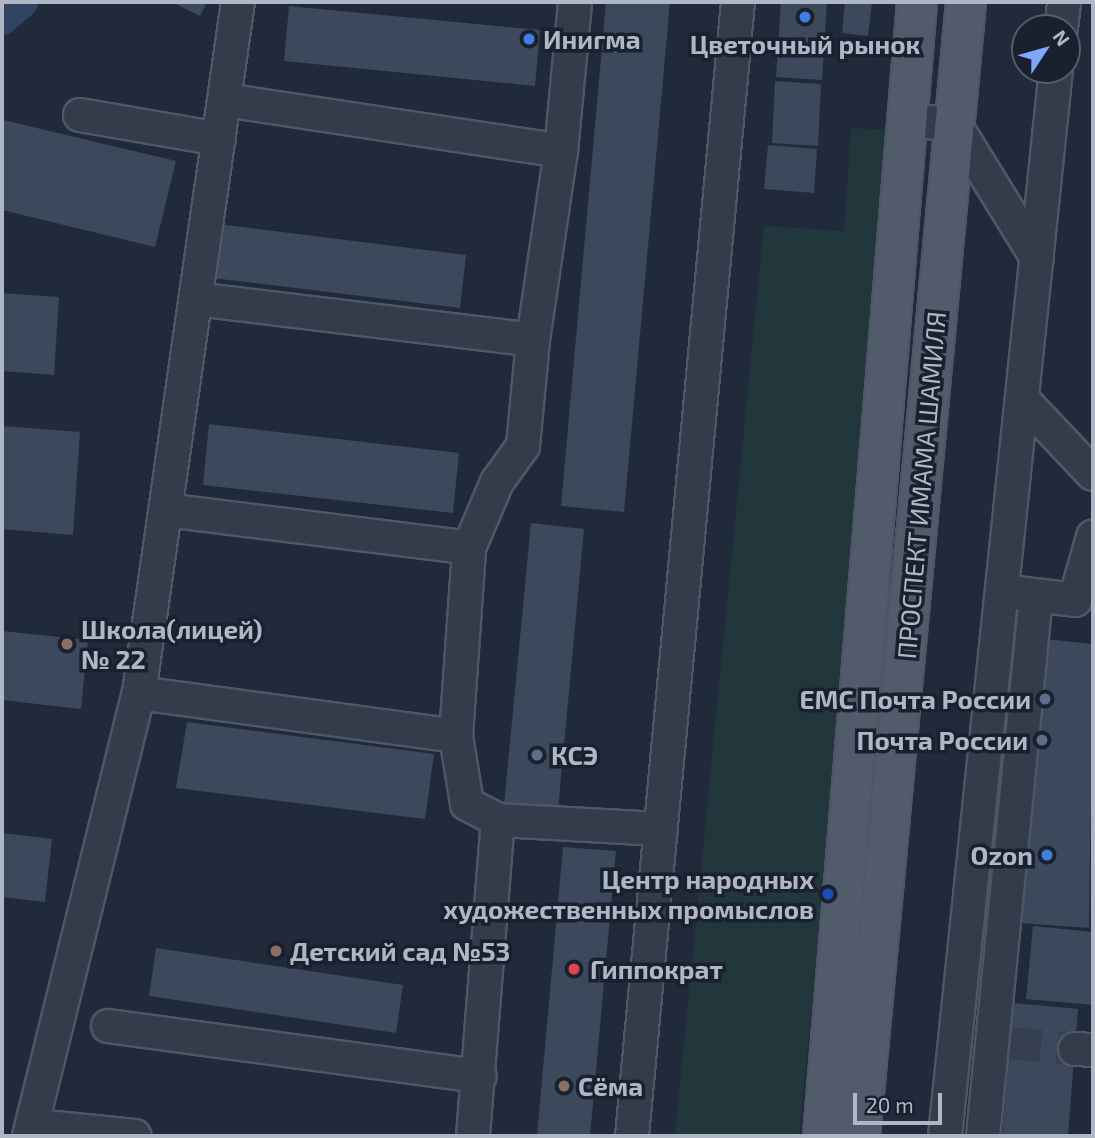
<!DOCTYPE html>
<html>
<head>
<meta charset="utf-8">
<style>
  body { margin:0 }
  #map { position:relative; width:1095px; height:1138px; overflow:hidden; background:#202a3b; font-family:"Exo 2",sans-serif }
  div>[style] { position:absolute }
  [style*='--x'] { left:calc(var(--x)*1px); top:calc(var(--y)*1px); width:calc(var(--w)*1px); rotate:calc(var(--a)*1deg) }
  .green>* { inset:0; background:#22373c }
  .canal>* { height:32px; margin:-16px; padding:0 16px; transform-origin:16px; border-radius:16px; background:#334463 }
  .building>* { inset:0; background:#3c485b }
  .minor-tunnel>* { height:32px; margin-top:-16px; transform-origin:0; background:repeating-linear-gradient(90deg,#353f50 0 32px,transparent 0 48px) }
  .roads { filter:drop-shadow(2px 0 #4f5766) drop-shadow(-2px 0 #4f5766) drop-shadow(0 2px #4f5766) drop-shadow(0 -2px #4f5766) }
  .minor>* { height:32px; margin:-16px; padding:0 16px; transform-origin:16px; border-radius:16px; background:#343c4b }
  .major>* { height:38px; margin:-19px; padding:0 19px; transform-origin:19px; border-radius:19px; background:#525b6b }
  .dots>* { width:19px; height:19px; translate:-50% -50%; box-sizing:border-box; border:4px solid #19212f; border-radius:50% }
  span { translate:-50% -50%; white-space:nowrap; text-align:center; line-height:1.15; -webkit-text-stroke:7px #19212f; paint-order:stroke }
  .poi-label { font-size:26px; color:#afb7c7; font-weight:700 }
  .left { translate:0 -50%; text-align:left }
  .right { translate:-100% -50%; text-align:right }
  .street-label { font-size:26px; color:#afb7c7 }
  .frame { position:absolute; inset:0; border:4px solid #afb7c7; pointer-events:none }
  .north { position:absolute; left:1011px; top:14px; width:70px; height:70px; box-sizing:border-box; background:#19212f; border:2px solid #555d6c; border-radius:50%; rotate:54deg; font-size:19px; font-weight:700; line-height:28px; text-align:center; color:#afb7c7 }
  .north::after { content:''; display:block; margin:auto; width:24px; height:32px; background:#7ea8fd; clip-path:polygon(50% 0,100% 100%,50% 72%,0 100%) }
  .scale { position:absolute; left:853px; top:1093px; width:89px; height:32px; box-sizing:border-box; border:4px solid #afb7c7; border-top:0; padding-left:9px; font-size:21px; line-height:24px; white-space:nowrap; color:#afb7c7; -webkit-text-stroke:5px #19212f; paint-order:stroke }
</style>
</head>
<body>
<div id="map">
  <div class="green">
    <div style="clip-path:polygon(851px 128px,897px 130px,799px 1136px,675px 1136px,764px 226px,844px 231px)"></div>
  </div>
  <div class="canal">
    <div style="--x:2;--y:19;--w:26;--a:-40"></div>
  </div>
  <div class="building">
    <div style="clip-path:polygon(172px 2px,207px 2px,200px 16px)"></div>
    <div style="clip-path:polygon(606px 2px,670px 2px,624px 512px,561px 506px)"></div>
    <div style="clip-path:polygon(781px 2px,827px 2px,822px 80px,776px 77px)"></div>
    <div style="clip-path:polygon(845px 2px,872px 2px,868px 36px,842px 33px)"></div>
    <div style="clip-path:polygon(289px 6px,540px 30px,535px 86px,284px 61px)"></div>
    <div style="clip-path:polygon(775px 81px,821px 84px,818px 146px,772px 143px)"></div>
    <div style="clip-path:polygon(3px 120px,176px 161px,155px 247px,2px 210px)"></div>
    <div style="clip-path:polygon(768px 145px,817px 149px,814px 193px,764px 189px)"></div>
    <div style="clip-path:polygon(218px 224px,466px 255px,460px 308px,212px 278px)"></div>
    <div style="clip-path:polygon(2px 293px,59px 297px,54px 375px,2px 371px)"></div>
    <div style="clip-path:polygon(209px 424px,459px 453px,453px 513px,203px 485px)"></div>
    <div style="clip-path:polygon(2px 426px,80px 432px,73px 535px,2px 529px)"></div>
    <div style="clip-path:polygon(531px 523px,584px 529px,558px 810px,504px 805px)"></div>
    <div style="clip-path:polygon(2px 631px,88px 640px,81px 709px,2px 700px)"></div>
    <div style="clip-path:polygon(1045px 639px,1093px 644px,1089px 928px,1021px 923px)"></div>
    <div style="clip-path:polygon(187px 722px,434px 754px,425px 819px,176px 788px)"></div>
    <div style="clip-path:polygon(2px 833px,52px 839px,45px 902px,2px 897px)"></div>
    <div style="clip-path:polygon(563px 847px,616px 851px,590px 1136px,537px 1136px)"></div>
    <div style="clip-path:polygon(1033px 926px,1093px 932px,1093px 1005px,1026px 999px)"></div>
    <div style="clip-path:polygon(156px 948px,403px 985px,396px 1033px,149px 996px)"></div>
    <div style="clip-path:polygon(1013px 1003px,1078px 1009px,1068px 1136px,1002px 1136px)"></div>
  </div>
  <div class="minor-tunnel">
    <div style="--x:1009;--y:1043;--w:66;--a:5.2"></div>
  </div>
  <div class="roads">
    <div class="minor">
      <div style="--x:1061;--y:28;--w:26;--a:-83"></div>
      <div style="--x:225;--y:100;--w:340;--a:8.6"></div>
      <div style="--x:561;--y:151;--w:150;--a:-84.6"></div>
      <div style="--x:80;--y:115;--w:141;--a:9.8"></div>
      <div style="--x:910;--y:120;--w:45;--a:6.3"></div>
      <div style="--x:955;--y:125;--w:156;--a:58.3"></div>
      <div style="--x:196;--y:299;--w:339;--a:6.9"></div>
      <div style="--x:533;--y:340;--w:191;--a:-81.6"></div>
      <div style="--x:1022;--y:399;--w:103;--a:46.6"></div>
      <div style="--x:166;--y:510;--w:305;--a:7.1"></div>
      <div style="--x:1017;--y:593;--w:58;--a:6.9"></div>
      <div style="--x:1075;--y:600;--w:66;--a:-74.1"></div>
      <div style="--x:139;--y:693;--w:320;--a:7.7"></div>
      <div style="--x:456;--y:736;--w:69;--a:80.8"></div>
      <div style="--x:467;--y:804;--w:35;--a:27"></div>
      <div style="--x:498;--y:820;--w:163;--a:3.2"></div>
      <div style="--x:456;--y:736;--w:188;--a:-86"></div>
      <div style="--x:469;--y:548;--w:72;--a:-67"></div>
      <div style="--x:497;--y:482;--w:44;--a:-54.2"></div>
      <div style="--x:523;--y:446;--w:106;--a:-84.6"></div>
      <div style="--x:108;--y:1026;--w:375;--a:7.7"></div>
      <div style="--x:1075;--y:1049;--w:18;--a:3"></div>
      <div style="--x:36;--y:1126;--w:99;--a:5.8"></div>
      <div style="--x:29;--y:1136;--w:456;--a:-76.1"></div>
      <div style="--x:139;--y:693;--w:698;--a:-81.85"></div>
      <div style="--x:473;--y:1136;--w:317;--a:-85.5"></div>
      <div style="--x:632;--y:1136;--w:1139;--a:-84.66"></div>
      <div style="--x:945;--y:1136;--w:1072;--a:-84.06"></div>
      <div style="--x:983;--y:1136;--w:543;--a:-84.39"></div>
    </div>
    <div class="major">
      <div style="--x:823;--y:1136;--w:1138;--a:-85.26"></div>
      <div style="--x:860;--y:1136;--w:1139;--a:-84.66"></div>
    </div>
  </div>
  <div class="dots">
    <div style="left:805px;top:17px;background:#3f7fe0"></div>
    <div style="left:529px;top:39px;background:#3f7fe0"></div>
    <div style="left:67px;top:644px;background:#8d6e63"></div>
    <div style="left:1045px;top:699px;background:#5c6f8a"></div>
    <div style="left:1042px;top:740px;background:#5c6f8a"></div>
    <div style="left:537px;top:755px;background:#5c6f8a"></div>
    <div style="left:1047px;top:855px;background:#3f7fe0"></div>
    <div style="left:828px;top:894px;background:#1a4fb4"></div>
    <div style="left:276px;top:951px;background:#8d6e63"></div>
    <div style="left:574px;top:969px;background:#e0444e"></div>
    <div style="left:564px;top:1086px;background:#8d6e63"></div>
  </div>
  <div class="poi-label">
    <span class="left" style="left:543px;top:39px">Инигма</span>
    <span style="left:805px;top:44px">Цветочный рынок</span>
    <span class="left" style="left:81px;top:644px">Школа(лицей)<br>№ 22</span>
    <span class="right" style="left:1031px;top:699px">ЕМС Почта России</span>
    <span class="right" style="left:1028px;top:740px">Почта России</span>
    <span class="left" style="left:551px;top:755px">КСЭ</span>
    <span class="right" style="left:1033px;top:855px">Ozon</span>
    <span class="right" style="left:814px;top:894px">Центр народных<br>художественных промыслов</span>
    <span class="left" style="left:290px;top:951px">Детский сад №53</span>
    <span class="left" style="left:590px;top:969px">Гиппократ</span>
    <span class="left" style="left:578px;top:1086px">Сёма</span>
  </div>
  <div class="street-label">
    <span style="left:921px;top:485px;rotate:-85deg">ПРОСПЕКТ ИМАМА ШАМИЛЯ</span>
  </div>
  <div class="frame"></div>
  <div class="north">N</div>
  <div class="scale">20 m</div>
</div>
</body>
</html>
